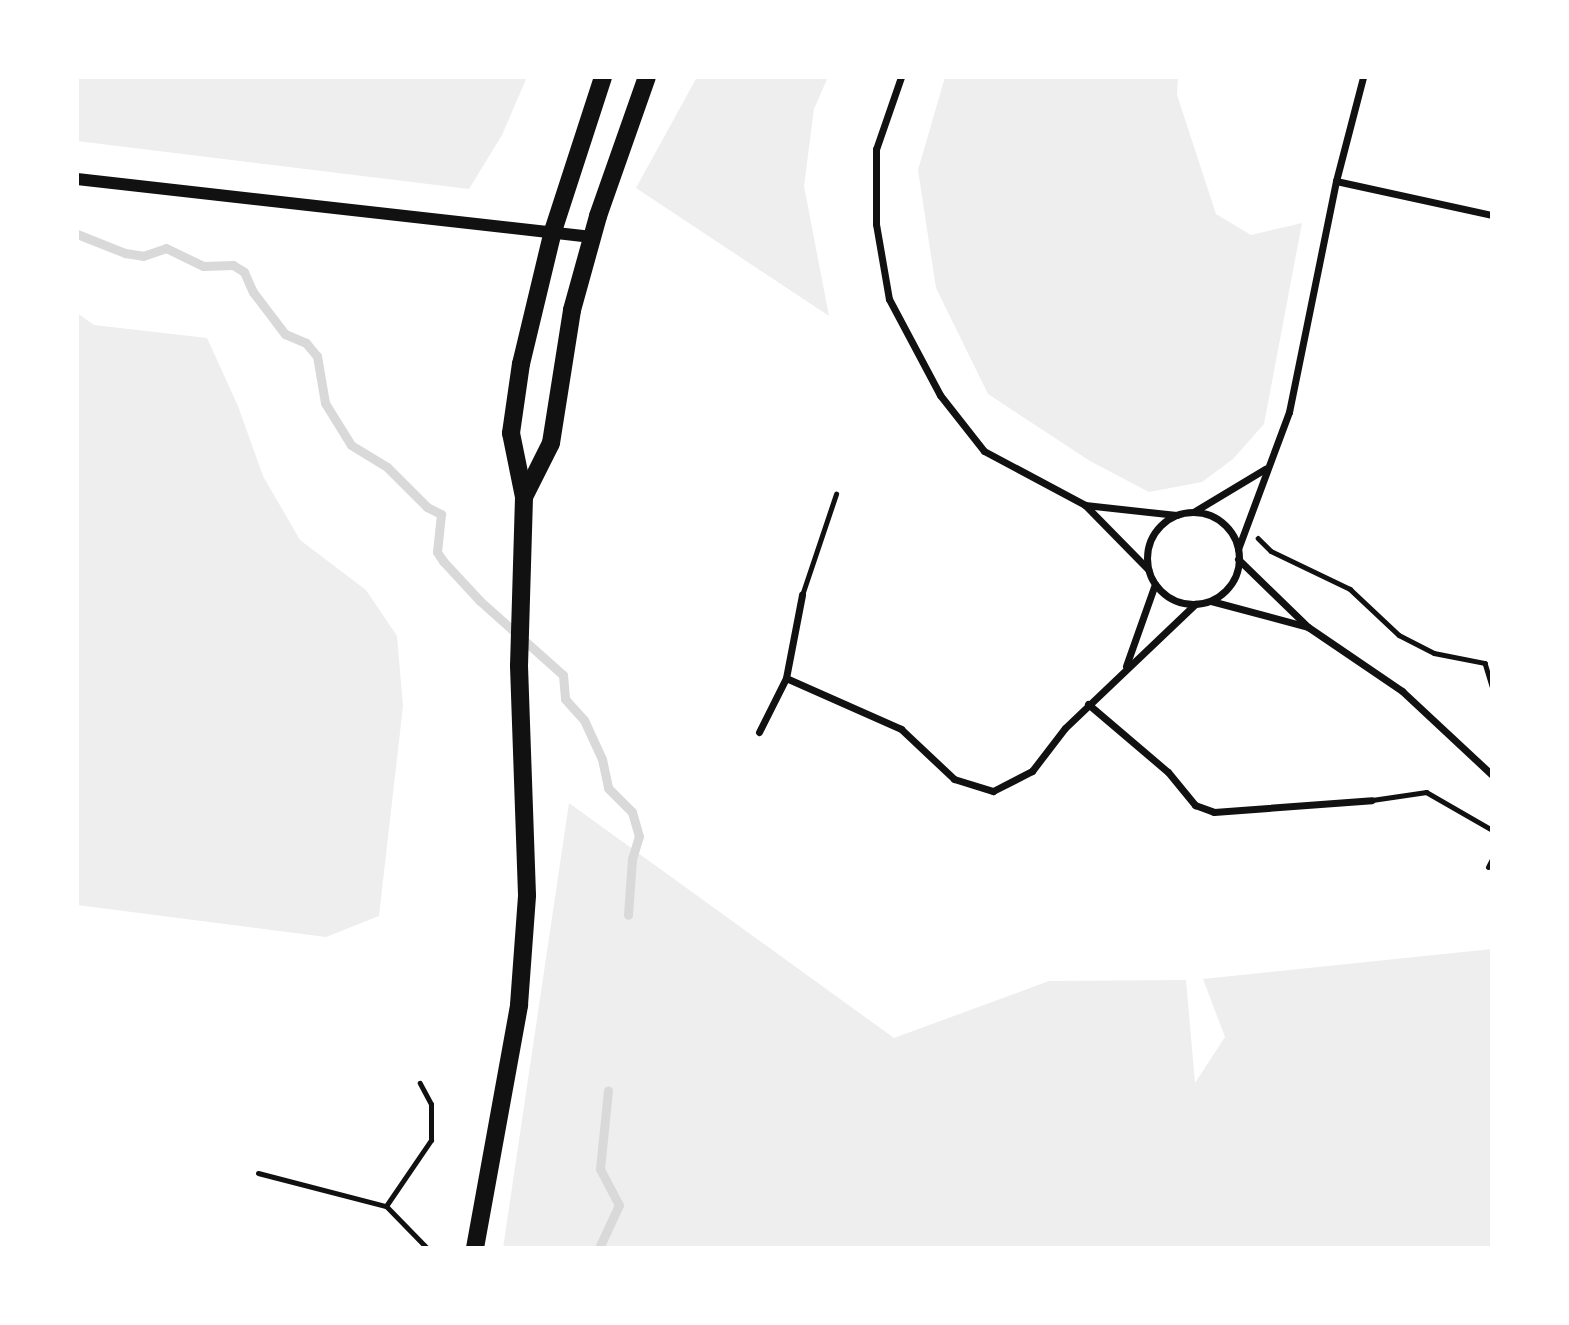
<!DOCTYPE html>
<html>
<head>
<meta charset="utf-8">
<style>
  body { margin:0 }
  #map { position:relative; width:1569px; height:1325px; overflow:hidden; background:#fff; font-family:"Fira Sans Condensed",sans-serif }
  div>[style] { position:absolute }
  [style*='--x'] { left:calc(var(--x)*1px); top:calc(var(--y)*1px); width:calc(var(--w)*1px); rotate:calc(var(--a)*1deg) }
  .green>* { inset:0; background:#eee }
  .stream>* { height:9px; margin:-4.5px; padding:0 4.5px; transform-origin:4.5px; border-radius:4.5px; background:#d9d9d9 }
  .path>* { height:4.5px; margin:-2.25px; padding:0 2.25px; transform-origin:2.25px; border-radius:2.25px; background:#111 }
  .service>* { height:5px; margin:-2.5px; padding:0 2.5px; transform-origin:2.5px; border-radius:2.5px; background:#111 }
  .minor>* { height:7px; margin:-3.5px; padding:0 3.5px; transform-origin:3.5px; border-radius:3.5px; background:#111 }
  .minor>.ring { margin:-3.5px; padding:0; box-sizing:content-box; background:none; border:7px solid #111; border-radius:50% }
  .tertiary>* { height:12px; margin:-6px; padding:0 6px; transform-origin:6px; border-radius:6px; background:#111 }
  .primary>* { height:18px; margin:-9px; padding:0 9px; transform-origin:9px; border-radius:9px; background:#111 }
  span { translate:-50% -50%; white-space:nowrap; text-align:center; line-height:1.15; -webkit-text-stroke:5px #fff; paint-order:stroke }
  .frame { position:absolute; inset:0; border:79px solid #fff; pointer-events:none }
</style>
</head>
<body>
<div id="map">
  <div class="green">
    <div style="clip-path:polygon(77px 77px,527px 77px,502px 135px,469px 189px,77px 141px)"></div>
    <div style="clip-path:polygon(697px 77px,828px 77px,814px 109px,804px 186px,829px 316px,636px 188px)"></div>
    <div style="clip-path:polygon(945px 77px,1178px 77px,1177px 95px,1216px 214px,1251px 235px,1302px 223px,1264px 424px,1233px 459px,1202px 482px,1149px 492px,1090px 461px,988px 394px,936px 288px,918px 170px)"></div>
    <div style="clip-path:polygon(77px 313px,94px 325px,207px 338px,238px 406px,263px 476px,300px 540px,366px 590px,397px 636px,403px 706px,379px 916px,326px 937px,77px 905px)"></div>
    <div style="clip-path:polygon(569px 803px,894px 1038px,1049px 981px,1186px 980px,1195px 1083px,1225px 1037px,1203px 979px,1492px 949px,1492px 1248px,503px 1248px)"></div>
  </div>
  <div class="stream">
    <div style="--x:77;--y:234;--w:52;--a:21.6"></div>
    <div style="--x:125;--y:253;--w:18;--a:9"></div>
    <div style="--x:143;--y:256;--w:24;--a:-19"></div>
    <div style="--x:166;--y:248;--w:41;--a:25.9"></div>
    <div style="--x:203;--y:266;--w:30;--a:-2"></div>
    <div style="--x:233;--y:265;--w:13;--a:32"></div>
    <div style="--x:244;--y:272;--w:22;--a:66"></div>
    <div style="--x:253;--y:292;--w:53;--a:52.7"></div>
    <div style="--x:285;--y:334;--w:23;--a:23"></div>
    <div style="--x:306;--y:343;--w:17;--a:50"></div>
    <div style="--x:317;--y:356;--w:48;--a:80.3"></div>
    <div style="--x:325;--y:403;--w:49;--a:58.2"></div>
    <div style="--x:351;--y:445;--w:42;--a:31.4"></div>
    <div style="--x:387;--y:467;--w:57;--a:45"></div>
    <div style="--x:427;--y:507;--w:16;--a:27"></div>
    <div style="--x:441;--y:514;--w:38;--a:96"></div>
    <div style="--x:437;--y:552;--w:11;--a:56"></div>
    <div style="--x:443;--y:561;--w:54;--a:47.2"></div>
    <div style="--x:480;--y:601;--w:111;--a:41.7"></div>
    <div style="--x:563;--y:675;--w:24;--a:85"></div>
    <div style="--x:565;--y:699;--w:28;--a:48"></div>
    <div style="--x:584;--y:720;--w:43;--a:65.2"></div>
    <div style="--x:602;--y:759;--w:30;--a:78"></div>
    <div style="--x:608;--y:788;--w:34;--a:45"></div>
    <div style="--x:632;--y:812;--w:25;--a:74"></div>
    <div style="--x:639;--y:836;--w:24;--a:107"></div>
    <div style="--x:632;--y:859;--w:56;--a:94.1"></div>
    <div style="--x:599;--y:1248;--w:47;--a:-65.1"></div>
    <div style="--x:619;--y:1205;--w:41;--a:-117.8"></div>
    <div style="--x:600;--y:1169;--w:79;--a:-84.2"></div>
  </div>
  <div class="path">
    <div style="--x:1258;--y:538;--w:18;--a:45"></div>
    <div style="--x:1271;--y:551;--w:88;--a:25.7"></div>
    <div style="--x:1350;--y:589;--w:67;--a:43.2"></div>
    <div style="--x:1399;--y:635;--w:39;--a:27"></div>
    <div style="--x:1434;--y:653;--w:52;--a:11.1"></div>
    <div style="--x:1485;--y:663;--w:24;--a:73"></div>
  </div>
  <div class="service">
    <div style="--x:802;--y:595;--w:107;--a:-71.4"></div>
    <div style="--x:1372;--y:800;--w:55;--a:-8.4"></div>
    <div style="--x:1426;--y:792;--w:76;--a:29.9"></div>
    <div style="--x:1488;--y:867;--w:9;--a:-63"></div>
    <div style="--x:258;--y:1173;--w:132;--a:14.5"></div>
    <div style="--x:386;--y:1206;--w:59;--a:45.7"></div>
    <div style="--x:386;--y:1206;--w:80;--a:-55.7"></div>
    <div style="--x:431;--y:1140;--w:36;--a:-90"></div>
    <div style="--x:431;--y:1104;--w:24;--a:-118"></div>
  </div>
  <div class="minor">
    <div style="--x:901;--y:77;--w:76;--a:109.1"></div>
    <div style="--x:876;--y:149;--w:75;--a:90"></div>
    <div style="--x:876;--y:224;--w:76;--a:80.2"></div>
    <div style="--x:889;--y:299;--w:109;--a:62"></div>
    <div style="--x:940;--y:395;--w:71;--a:51.8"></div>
    <div style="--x:984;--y:451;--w:115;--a:28.1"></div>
    <div style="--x:1085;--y:505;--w:90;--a:45.5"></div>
    <div style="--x:1336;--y:181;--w:160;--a:12.3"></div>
    <div style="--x:1085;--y:505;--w:92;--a:6.3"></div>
    <div style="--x:1195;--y:511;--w:82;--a:-31"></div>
    <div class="ring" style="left:1147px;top:512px;width:85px;height:85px"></div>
    <div style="--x:1238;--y:549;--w:146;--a:-69.6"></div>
    <div style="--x:1289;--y:412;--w:236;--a:-78.5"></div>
    <div style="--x:1336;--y:181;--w:107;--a:-75.4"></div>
    <div style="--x:1238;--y:559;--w:98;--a:44.2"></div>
    <div style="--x:1308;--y:627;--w:114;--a:34.2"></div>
    <div style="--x:1402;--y:691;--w:123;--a:43"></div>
    <div style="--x:1211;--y:601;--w:100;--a:15"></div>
    <div style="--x:1126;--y:666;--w:87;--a:-70.5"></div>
    <div style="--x:786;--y:678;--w:126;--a:23.9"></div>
    <div style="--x:901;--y:729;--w:73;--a:43.3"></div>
    <div style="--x:954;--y:779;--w:41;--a:17.1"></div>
    <div style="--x:993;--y:791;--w:44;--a:-27.1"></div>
    <div style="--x:1032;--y:771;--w:54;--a:-52.5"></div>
    <div style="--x:1065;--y:728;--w:180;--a:-43.6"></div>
    <div style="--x:1088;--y:704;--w:105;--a:40.4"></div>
    <div style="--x:1168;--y:772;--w:43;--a:50.7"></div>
    <div style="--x:1195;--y:805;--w:20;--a:20"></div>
    <div style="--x:1214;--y:812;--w:158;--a:-4.3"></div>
    <div style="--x:759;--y:732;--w:60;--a:-63.4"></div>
    <div style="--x:786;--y:678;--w:85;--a:-79.1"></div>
  </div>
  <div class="tertiary">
    <div style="--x:77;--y:179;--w:518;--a:6.43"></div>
  </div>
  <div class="primary">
    <div style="--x:524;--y:497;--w:60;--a:-63.4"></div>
    <div style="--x:551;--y:443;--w:135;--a:-81"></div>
    <div style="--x:572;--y:310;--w:98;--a:-74.5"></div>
    <div style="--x:598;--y:216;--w:147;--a:-70.6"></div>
    <div style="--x:475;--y:1248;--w:247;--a:-79.7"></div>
    <div style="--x:519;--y:1005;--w:110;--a:-85.8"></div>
    <div style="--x:527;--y:895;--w:229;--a:-92"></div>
    <div style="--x:519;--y:666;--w:169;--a:-88.3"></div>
    <div style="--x:524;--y:497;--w:65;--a:-101.5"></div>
    <div style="--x:511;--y:433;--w:70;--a:-81.8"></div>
    <div style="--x:521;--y:364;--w:137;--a:-76.5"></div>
    <div style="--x:553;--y:231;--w:162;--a:-72"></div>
  </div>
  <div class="frame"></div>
</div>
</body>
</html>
